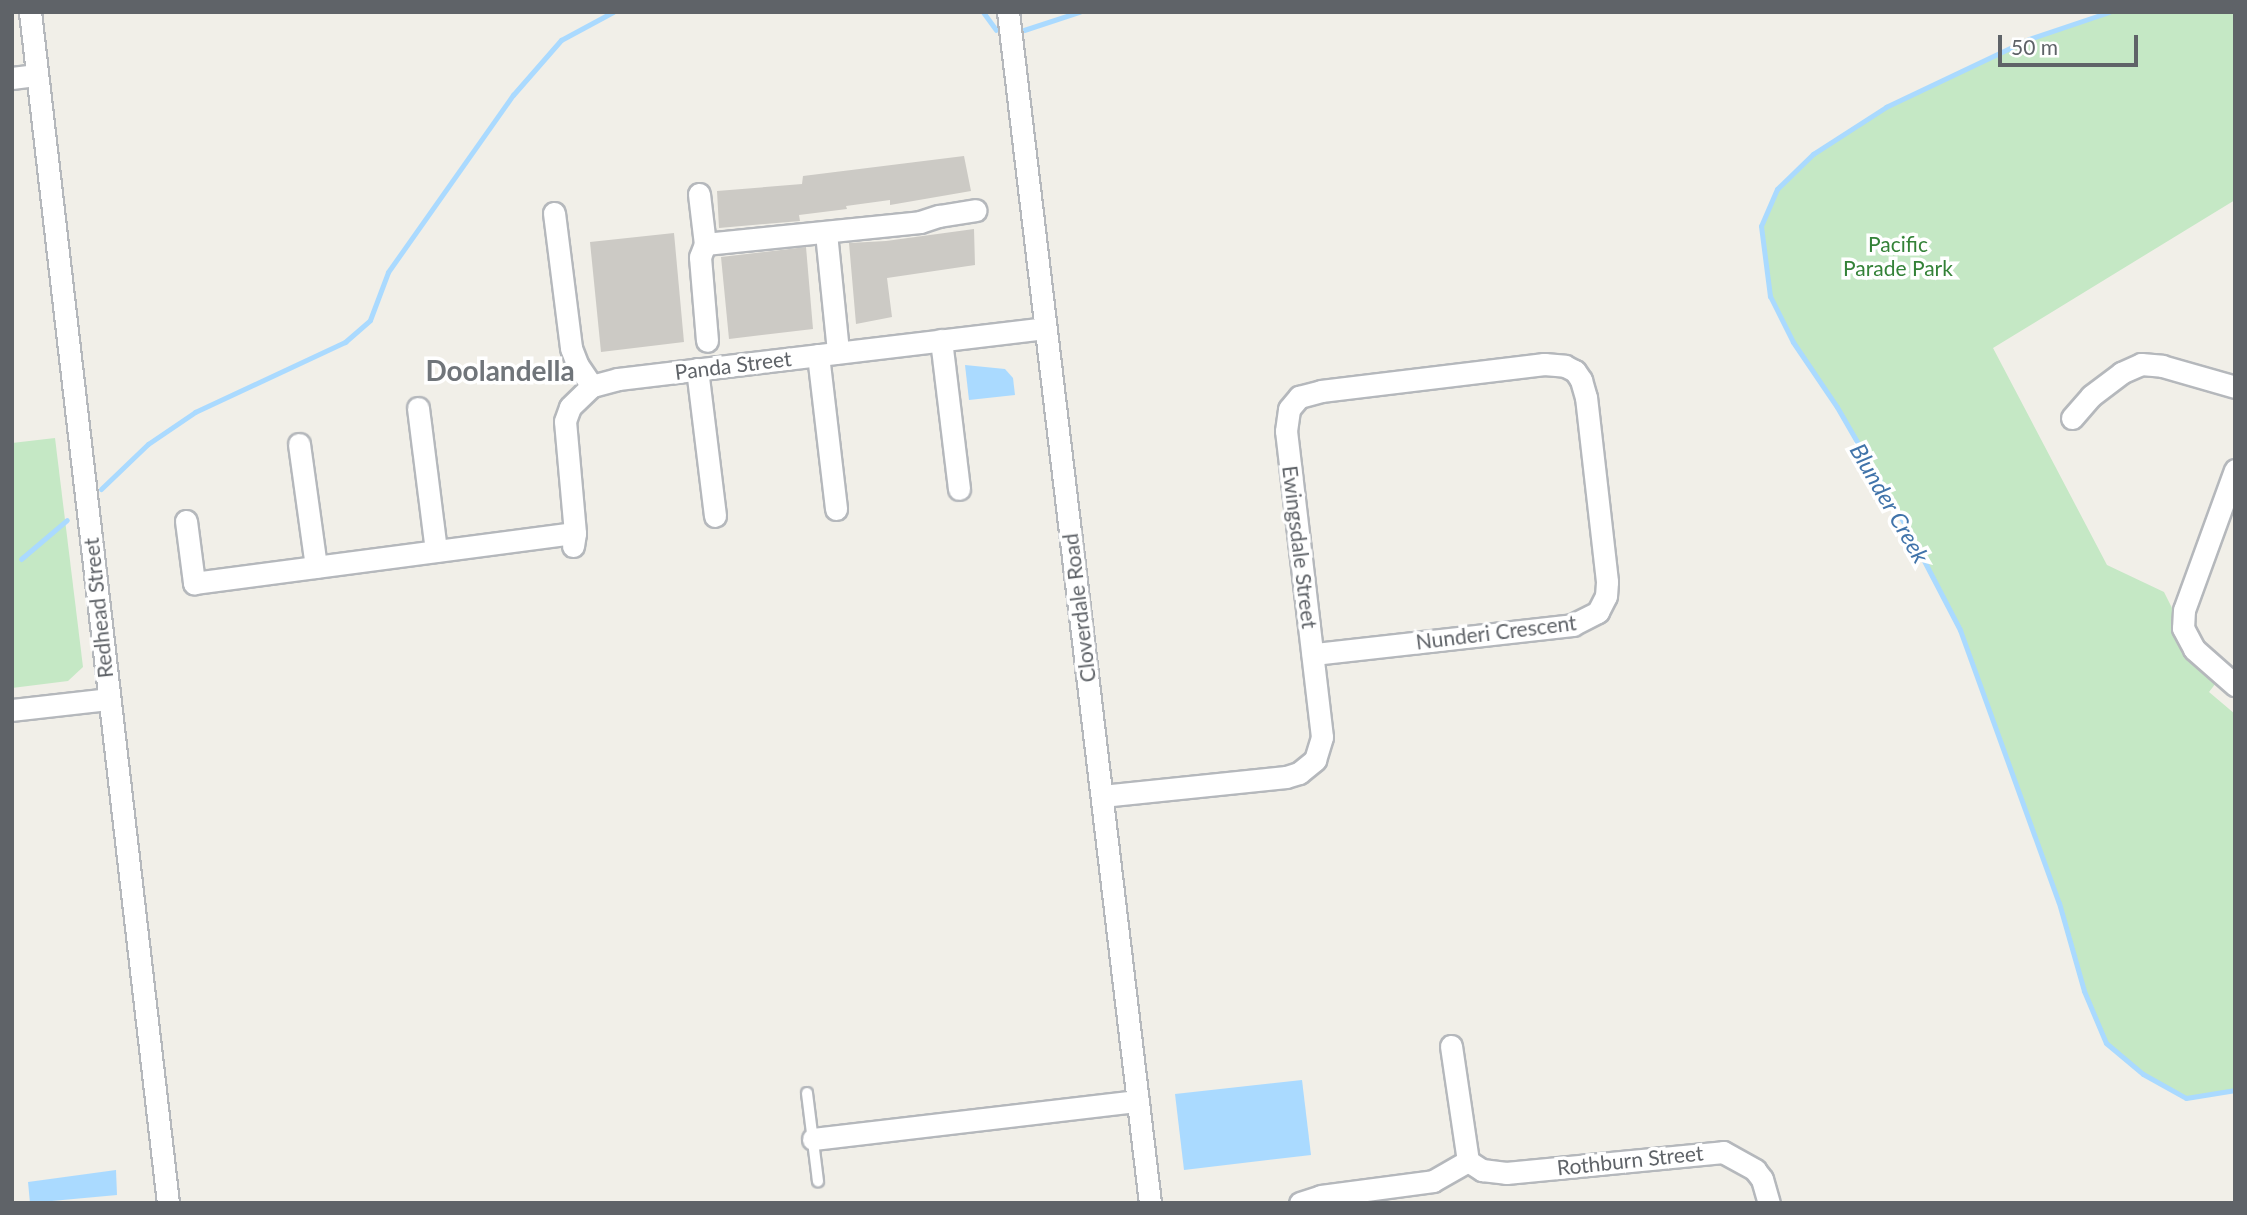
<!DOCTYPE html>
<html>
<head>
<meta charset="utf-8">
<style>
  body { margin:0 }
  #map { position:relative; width:2247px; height:1215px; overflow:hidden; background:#f1efe8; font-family:Lato,sans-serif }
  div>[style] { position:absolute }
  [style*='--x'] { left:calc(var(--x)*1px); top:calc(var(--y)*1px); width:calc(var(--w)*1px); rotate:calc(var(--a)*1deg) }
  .green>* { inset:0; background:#c5e8c5 }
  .water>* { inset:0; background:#aadaff }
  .stream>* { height:5px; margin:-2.5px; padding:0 2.5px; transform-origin:2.5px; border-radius:2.5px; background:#aadaff }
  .building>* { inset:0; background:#cccac5 }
  .roads { filter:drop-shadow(2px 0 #b5b8bc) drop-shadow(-2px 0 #b5b8bc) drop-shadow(0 2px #b5b8bc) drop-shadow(0 -2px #b5b8bc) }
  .service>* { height:10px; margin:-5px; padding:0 5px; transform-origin:5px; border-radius:5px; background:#fff }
  .minor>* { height:21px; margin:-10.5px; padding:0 10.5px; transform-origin:10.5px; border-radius:10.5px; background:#fff }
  span { translate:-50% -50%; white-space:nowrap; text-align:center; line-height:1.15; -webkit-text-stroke:7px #fff; paint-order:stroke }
  .park-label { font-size:21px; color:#348238 }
  .street-label { font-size:21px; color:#5f6368 }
  .water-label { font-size:23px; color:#4174aa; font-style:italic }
  .district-label { font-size:28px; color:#70757a; font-weight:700 }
  .frame { position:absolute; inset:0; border:14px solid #5f6368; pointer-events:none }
  .scale { position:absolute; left:1998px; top:35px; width:140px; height:32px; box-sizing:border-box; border:4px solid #5f6368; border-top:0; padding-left:9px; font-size:21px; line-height:24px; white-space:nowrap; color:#5f6368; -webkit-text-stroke:5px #fff; paint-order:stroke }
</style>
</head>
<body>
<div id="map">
  <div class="green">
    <div style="clip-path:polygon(2109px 12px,2235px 12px,2235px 200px,1993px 348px,2107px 565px,2164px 592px,2172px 608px,2176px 633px,2219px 679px,2209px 692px,2235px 714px,2235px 1090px,2186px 1098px,2143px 1074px,2106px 1043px,2084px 991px,2059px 903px,1960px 630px,1907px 528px,1837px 407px,1793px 342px,1770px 296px,1761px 226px,1777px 189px,1813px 154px,1886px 107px,2029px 39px)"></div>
    <div style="clip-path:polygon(55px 438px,83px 667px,68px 681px,12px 688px,12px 443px)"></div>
  </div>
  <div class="water">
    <div style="clip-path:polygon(965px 365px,1005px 369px,1013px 378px,1015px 395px,969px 400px)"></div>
    <div style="clip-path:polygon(1302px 1080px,1311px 1155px,1184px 1170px,1175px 1094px)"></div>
    <div style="clip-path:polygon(116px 1170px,117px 1195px,30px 1203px,28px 1182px)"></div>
  </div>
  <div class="stream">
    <div style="--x:983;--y:12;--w:22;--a:54"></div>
    <div style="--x:2109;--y:12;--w:84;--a:161.4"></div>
    <div style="--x:2029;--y:39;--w:158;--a:154.6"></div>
    <div style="--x:1886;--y:107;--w:87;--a:147.2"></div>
    <div style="--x:1813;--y:154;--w:50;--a:135.8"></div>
    <div style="--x:1777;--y:189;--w:40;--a:113.4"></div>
    <div style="--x:1761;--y:226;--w:71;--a:82.7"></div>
    <div style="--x:1770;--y:296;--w:51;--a:63.4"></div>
    <div style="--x:1793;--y:342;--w:78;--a:55.9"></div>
    <div style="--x:1837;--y:407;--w:140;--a:60"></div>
    <div style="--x:1907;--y:528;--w:115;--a:62.5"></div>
    <div style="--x:1960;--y:630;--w:290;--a:70.1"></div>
    <div style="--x:2059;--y:903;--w:91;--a:74.1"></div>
    <div style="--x:2084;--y:991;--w:56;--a:67.1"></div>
    <div style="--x:2106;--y:1043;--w:48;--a:40"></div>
    <div style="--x:2143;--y:1074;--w:49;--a:29.2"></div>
    <div style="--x:2186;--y:1098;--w:50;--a:-9.3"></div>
    <div style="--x:1024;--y:30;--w:58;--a:-18.1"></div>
    <div style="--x:101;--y:489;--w:65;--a:-43.8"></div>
    <div style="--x:148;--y:444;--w:57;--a:-34.2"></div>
    <div style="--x:195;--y:412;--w:166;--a:-25"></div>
    <div style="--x:345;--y:342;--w:33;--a:-41"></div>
    <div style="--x:370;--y:320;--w:51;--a:-69.4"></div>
    <div style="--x:388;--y:272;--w:217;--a:-54.8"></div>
    <div style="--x:513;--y:95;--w:73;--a:-48.9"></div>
    <div style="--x:561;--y:40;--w:59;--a:-28.3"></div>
    <div style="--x:21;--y:559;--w:60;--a:-40.3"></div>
  </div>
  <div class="building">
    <div style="clip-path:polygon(964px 156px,971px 191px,890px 205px,890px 200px,846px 206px,847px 209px,799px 215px,800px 221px,719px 228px,717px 191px,802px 184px,803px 176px)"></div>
    <div style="clip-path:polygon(974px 229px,975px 265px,887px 278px,892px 317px,856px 324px,849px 243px,886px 241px)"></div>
    <div style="clip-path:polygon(674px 233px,684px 342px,601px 352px,590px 242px)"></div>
    <div style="clip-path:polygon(806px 247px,813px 329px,729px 339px,721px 257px)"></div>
  </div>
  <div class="roads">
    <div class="service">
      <div style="--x:807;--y:1093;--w:89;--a:82.9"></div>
    </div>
    <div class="minor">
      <div style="--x:30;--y:12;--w:1199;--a:83.39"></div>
      <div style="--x:1008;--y:12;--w:1199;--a:83.2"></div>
      <div style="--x:12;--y:78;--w:25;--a:-7"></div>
      <div style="--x:699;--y:194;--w:50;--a:83.2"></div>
      <div style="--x:705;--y:244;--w:14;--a:111"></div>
      <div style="--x:700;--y:257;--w:84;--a:85.2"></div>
      <div style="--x:554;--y:213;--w:136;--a:82.8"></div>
      <div style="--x:571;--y:348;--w:17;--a:69"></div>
      <div style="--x:577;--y:364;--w:27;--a:56"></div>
      <div style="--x:826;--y:233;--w:120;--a:84.2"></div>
      <div style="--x:705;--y:244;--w:216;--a:-5.8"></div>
      <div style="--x:920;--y:222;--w:20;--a:-18"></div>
      <div style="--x:939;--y:216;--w:37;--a:-9"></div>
      <div style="--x:941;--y:340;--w:150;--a:83.1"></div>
      <div style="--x:818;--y:355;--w:155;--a:83.3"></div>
      <div style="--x:697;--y:369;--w:148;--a:83"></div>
      <div style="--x:418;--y:408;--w:144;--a:82.8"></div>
      <div style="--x:2072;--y:418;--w:29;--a:-49"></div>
      <div style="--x:2091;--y:396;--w:38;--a:-37"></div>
      <div style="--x:2121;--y:373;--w:22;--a:-24"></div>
      <div style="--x:2141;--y:364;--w:21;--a:5"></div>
      <div style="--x:2162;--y:366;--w:76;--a:16"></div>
      <div style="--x:299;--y:444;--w:124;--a:82.1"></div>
      <div style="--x:2235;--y:470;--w:149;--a:110"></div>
      <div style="--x:2184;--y:610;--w:18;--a:93"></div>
      <div style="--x:2183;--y:628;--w:24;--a:62"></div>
      <div style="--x:2194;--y:649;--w:55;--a:41.3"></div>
      <div style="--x:186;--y:521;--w:63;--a:82.6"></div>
      <div style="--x:194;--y:583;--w:384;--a:-7.5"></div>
      <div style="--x:573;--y:546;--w:13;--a:-81"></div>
      <div style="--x:575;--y:533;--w:112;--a:-95.1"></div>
      <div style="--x:565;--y:421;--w:15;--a:-70"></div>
      <div style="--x:570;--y:407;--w:30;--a:-44"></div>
      <div style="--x:592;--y:386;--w:27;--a:-15"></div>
      <div style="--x:618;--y:379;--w:430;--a:-6.8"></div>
      <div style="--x:12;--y:710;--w:97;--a:-6.5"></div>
      <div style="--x:1102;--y:796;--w:185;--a:-5.9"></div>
      <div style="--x:1286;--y:777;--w:14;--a:-17"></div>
      <div style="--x:1299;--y:773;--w:21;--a:-39"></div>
      <div style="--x:1315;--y:760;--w:24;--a:-73"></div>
      <div style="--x:1322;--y:737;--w:308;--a:-96.7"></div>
      <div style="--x:1286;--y:431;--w:22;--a:-82"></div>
      <div style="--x:1289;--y:409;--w:16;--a:-50"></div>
      <div style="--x:1299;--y:397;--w:23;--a:-15"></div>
      <div style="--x:1321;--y:391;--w:225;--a:-6.9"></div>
      <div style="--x:1544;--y:364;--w:21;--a:5"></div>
      <div style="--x:1565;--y:366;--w:11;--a:27"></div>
      <div style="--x:1575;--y:371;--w:11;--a:56"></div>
      <div style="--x:1581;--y:380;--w:18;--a:74"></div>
      <div style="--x:1586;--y:397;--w:186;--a:83.5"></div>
      <div style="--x:1607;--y:582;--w:14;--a:94"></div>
      <div style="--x:1606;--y:596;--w:18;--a:117"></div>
      <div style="--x:1598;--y:612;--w:28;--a:153"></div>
      <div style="--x:1573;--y:625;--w:262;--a:173.6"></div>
      <div style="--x:1451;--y:1046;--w:116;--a:81.6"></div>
      <div style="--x:813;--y:1139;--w:327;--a:-6.7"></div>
      <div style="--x:1468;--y:1161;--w:17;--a:33"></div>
      <div style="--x:1482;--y:1170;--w:24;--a:7"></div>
      <div style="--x:1506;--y:1173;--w:218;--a:-5.5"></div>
      <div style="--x:1723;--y:1152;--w:37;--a:29"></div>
      <div style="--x:1755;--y:1170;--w:11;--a:52"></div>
      <div style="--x:1762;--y:1179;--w:25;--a:74"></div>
      <div style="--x:1300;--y:1203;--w:22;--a:-18"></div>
      <div style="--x:1321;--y:1196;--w:113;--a:-7.6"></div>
      <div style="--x:1433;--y:1181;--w:40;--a:-29.7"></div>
    </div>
  </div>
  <div class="park-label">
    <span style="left:1898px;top:256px">Pacific<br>Parade Park</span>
  </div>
  <div class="street-label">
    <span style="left:733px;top:365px;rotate:-7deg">Panda Street</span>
    <span style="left:1300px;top:547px;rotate:83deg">Ewingsdale Street</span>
    <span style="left:98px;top:608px;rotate:-96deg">Redhead Street</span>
    <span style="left:1079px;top:608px;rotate:-97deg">Cloverdale Road</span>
    <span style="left:1496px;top:632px;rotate:-7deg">Nunderi Crescent</span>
    <span style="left:1630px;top:1160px;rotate:-6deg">Rothburn Street</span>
  </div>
  <div class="water-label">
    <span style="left:1890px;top:503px;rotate:60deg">Blunder Creek</span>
  </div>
  <div class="district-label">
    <span style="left:500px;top:370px">Doolandella</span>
  </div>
  <div class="frame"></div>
  <div class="scale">50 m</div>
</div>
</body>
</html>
